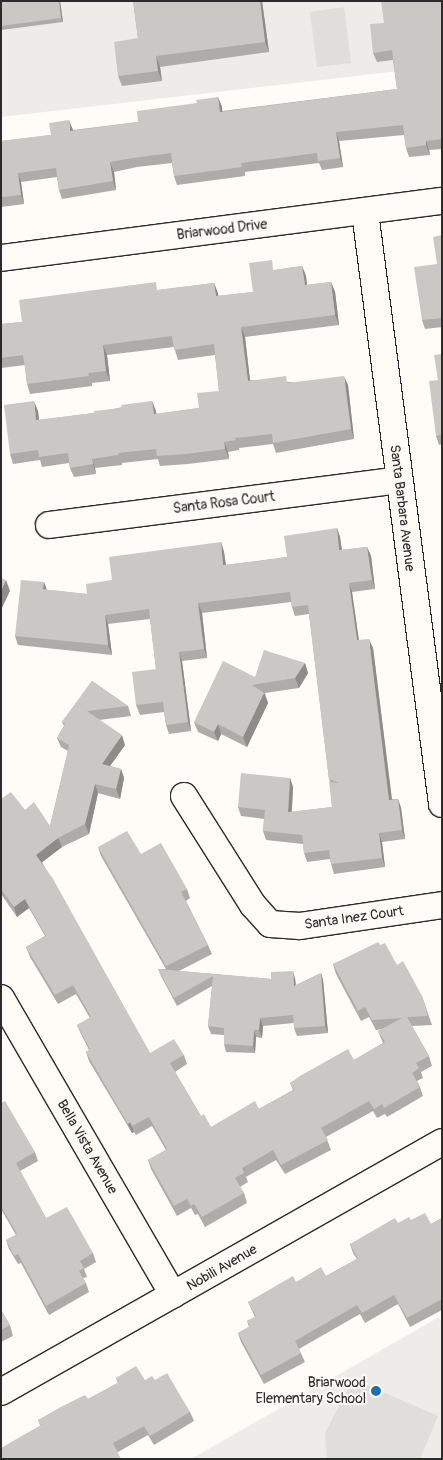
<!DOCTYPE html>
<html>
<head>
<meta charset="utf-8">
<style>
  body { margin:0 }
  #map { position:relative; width:443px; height:1460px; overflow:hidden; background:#fdfcf7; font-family:Pangolin,sans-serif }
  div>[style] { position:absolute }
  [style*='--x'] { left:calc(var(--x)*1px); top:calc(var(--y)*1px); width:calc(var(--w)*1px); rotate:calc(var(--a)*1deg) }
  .built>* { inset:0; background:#edece8 }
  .green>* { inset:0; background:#dfdeda }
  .roads { filter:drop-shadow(1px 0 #2b2b2b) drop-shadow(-1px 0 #2b2b2b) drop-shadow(0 1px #2b2b2b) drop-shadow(0 -1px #2b2b2b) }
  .minor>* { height:26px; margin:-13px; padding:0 13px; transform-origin:13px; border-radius:13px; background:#fdfcf7 }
  .wall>* { inset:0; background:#adaca9 }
  .shaded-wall>* { inset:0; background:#8d8c89 }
  .building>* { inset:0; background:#c9c8c4 }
  .dots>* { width:14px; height:14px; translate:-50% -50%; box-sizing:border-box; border:2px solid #fdfcf7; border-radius:50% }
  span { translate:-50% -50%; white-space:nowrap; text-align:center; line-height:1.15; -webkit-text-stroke:4px #fdfcf7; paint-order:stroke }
  .street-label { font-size:14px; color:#2b2b2b }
  .poi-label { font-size:14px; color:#2b2b2b }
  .right { translate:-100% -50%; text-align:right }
  .frame { position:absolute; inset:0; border:2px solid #2b2b2b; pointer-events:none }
</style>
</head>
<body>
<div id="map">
  <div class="built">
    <div style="clip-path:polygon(1px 1px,442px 1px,442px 66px,1px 117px)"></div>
    <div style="clip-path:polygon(439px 1317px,442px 1323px,442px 1459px,191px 1459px)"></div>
  </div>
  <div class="green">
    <div style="clip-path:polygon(344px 7px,351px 63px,317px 67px,310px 12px)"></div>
    <div style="clip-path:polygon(353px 1379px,438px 1416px,420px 1459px,327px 1459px,325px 1433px)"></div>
  </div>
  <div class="roads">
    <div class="minor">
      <div style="--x:365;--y:212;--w:597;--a:82.59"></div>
      <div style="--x:1;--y:258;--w:445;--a:-7.4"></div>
      <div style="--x:49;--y:525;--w:352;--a:-7.3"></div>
      <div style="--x:184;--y:796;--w:129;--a:57.7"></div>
      <div style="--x:253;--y:905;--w:25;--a:48"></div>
      <div style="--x:270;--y:924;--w:30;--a:4"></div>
      <div style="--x:300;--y:926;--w:144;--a:-8.4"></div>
      <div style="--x:1;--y:998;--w:343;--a:59.9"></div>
      <div style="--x:1;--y:1392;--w:507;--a:-29.55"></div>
    </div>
  </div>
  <div class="wall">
    <div style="clip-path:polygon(1px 1px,60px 1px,63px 22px,1px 30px)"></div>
    <div style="clip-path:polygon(133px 1px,262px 1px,269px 52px,160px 67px,162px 81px,122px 86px,118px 76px,138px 38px)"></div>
    <div style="clip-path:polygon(442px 1px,442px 149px,429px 150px,430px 155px,409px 157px,406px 148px,404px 135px,339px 141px,343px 167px,322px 170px,319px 163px,245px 172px,245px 176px,177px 185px,174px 176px,172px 163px,137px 167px,114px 172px,116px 190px,62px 199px,59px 190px,57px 177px,21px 182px,24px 204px,1px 207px,1px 141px,51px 135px,73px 130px,138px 122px,218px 97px,222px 107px,222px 111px,397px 89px,393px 60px,377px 62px,373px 53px,384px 23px)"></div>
    <div style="clip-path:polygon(442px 235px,442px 327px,425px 329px,422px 320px,437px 264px)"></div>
    <div style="clip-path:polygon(302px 266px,306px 276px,307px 285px,331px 282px,335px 292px,339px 325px,245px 337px,250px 380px,348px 385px,354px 439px,276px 453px,273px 444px,239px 448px,239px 450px,228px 452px,229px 459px,188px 464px,160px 466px,158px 459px,122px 463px,122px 465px,95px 468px,96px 474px,74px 477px,70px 468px,69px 463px,42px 467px,40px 460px,13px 464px,10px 454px,38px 411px,39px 420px,94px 413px,152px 401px,156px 414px,199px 408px,219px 391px,215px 355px,178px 360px,174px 347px,107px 355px,110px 381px,92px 383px,92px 386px,30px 394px,27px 384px,25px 365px,1px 368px,1px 324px,22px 322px,159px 290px,214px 283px,218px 296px,253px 292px,275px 270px)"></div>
    <div style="clip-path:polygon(442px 354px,442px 444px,439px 445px,436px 436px,438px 380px)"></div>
    <div style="clip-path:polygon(337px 528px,340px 537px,342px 550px,367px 547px,371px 556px,375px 589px,352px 592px,359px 640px,373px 648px,392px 799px,398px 799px,401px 808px,405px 839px,382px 842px,385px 867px,334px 874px,331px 864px,330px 859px,307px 862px,304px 853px,303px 844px,266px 840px,263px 831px,264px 819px,241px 816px,238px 807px,290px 778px,293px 787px,292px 812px,332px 807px,330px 782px,329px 779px,309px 614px,295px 616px,292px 607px,291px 602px,202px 613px,207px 658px,182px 661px,191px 731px,169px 734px,166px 725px,164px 712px,140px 715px,136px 705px,156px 669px,150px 619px,108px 624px,112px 655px,18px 645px,15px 636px,44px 582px,47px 590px,87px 594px,112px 580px,221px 542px,224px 552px,226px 565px,287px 557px)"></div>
    <div style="clip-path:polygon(305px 663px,308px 673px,299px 688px,265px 693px,268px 703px,247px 747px,221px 734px,218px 741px,198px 732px,194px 722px,255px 677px)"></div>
    <div style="clip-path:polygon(92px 681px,128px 706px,131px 716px,99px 720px,125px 745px,110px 766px,121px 769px,124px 778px,120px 799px,98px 793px,89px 834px,62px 847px,42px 862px,150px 1053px,184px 1055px,187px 1064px,175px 1072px,201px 1116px,211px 1127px,259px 1109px,293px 1090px,290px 1083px,354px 1060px,383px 1043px,378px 1031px,383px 1029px,376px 1030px,369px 1017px,361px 1021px,336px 974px,333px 964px,380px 945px,422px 996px,432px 1025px,412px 1026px,429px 1056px,432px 1066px,421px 1072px,423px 1078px,417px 1081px,420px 1087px,423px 1096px,387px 1117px,385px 1114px,377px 1118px,373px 1111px,326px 1137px,331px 1150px,285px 1174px,276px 1160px,246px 1177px,248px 1182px,240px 1187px,244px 1193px,247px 1203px,205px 1227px,198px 1214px,195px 1215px,191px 1208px,177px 1216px,151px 1169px,148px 1160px,166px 1150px,152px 1126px,136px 1135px,134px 1132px,132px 1133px,89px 1061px,86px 1052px,89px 1050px,81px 1034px,77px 1025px,90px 1018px,76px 994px,58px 1004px,30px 957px,26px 947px,45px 936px,29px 908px,17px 917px,1px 894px,1px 799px,25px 810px,50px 826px,68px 751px,61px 747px,57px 738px,64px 726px,62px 722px)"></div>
    <div style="clip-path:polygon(98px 847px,141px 854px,187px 889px,190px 898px,186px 901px,208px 945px,212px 954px,179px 971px,271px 979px,295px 978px,296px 985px,321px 973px,323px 980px,328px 1033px,297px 1036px,294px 1028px,294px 1023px,263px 1026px,262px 1038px,256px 1037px,255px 1053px,226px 1052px,224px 1044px,224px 1035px,211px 1034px,208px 1026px,212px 986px,177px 1006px,161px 976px,158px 969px,166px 969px,101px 856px)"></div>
    <div style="clip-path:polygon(1px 1103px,35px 1152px,38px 1161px,20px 1171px,46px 1218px,93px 1253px,96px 1262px,84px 1269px,87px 1277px,83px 1278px,86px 1283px,89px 1292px,49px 1315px,21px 1263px,18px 1264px,9px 1249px,6px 1240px,16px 1235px,1px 1209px)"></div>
    <div style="clip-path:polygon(442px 1218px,442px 1310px,410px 1327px,398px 1304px,365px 1323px,360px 1314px,299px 1349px,305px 1362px,264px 1384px,241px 1342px,238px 1333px,249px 1327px,247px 1321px,255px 1317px,248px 1302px,296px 1282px,326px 1276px,357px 1259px,353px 1253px,350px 1244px,398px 1223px,411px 1220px,431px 1224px)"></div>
    <div style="clip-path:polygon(1px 1310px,10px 1325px,13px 1336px,1px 1342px)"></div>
    <div style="clip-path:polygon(116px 1378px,145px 1380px,155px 1380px,190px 1412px,194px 1421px,154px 1445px,148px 1435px,118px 1452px,40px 1425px,38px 1420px,88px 1399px,118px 1383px)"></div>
  </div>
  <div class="shaded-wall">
    <div style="clip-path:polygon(59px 1px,60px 1px,63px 22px,61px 18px)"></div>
    <div style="clip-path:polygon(260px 1px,262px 1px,269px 52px,265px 42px)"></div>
    <div style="clip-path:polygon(156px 56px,160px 67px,162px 81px,158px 71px)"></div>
    <div style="clip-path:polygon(218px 97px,222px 107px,223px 121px,220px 112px)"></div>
    <div style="clip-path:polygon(69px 120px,73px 130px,74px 140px,70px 131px)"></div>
    <div style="clip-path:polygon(336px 132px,339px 141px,343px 167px,340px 158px)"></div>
    <div style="clip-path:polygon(426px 141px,429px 150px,430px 155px,426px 145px)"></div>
    <div style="clip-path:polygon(110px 162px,114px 172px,116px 190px,113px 181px)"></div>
    <div style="clip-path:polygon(18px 173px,21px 182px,24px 204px,21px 195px)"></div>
    <div style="clip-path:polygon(302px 266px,306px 276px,308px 295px,305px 285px)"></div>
    <div style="clip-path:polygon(331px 282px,335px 292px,339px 325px,335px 315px)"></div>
    <div style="clip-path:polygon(214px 283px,218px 293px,220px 306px,216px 296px)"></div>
    <div style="clip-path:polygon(241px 327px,245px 337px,251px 390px,248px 381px)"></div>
    <div style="clip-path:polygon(103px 345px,107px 355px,110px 381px,106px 371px)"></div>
    <div style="clip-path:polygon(344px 376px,348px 385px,354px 439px,351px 429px)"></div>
    <div style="clip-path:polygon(34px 401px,38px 411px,40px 430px,36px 420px)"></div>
    <div style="clip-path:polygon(152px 401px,156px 411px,158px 424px,154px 414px)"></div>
    <div style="clip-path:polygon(224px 442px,228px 452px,229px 459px,225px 449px)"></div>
    <div style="clip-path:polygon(92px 459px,95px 468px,96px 474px,93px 464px)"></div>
    <div style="clip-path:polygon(337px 528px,340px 537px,343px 559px,339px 550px)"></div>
    <div style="clip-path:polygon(221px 542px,224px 552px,227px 574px,223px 565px)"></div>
    <div style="clip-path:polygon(367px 547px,371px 556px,375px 589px,372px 580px)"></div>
    <div style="clip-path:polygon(6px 580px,10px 591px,1px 610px,1px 590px)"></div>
    <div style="clip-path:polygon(44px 582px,47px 591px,43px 589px)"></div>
    <div style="clip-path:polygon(349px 583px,352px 592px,360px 649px,357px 640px)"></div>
    <div style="clip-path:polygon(198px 603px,202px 613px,207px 658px,204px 649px)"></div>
    <div style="clip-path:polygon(105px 615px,108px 624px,112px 655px,108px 645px)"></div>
    <div style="clip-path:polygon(369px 639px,373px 648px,393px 809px,389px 800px)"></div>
    <div style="clip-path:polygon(179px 652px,182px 661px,191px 731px,188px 722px)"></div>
    <div style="clip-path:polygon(305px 663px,308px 673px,299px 688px,295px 678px)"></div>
    <div style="clip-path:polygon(264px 693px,268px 703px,247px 747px,243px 737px)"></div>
    <div style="clip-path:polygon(218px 724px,221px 734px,218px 741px,214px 732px)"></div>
    <div style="clip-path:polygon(122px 735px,125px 745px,105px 773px,102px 764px)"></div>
    <div style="clip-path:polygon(121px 769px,124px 778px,120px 799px,116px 789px)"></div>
    <div style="clip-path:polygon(290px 778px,293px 787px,291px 821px,288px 812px)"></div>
    <div style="clip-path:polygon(95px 784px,98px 793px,89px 834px,85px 824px)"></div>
    <div style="clip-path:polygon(398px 799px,401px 808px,405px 839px,402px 830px)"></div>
    <div style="clip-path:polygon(379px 833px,382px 842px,385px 867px,382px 858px)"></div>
    <div style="clip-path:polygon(58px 838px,62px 847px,40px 864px,36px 855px)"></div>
    <div style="clip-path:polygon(25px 899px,29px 908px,17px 917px,14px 907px)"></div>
    <div style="clip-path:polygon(293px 971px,295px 978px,296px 993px,294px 986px)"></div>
    <div style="clip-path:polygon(321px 973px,323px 980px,328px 1033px,325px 1026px)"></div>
    <div style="clip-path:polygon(260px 1018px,263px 1026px,262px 1038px,259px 1030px)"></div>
    <div style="clip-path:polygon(254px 1030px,256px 1037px,255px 1053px,253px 1046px)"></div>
    <div style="clip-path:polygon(130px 1122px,134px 1132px,132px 1133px,128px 1124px)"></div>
  </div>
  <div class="building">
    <div style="clip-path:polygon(1px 1px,59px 1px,61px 18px,1px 26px)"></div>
    <div style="clip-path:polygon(133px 1px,260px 1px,265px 42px,156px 56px,158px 71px,118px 76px,114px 42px,138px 38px)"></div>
    <div style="clip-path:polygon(381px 1px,442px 1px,442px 139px,426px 141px,426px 145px,406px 148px,403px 125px,336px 132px,340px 158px,318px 161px,317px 153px,241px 163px,242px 167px,174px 176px,171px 153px,133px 158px,110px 162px,113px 181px,59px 190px,56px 168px,18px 173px,21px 195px,1px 197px,1px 141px,51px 135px,49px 123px,69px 120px,70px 131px,138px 122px,137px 111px,197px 103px,196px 100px,218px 97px,220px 112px,397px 89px,392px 50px,373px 53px,370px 24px,384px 23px)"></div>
    <div style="clip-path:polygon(442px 235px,442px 318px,422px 320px,414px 267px,437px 264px,433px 237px)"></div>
    <div style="clip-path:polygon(272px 260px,273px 270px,302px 266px,305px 285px,331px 282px,335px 315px,241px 327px,248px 381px,286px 376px,287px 383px,344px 376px,351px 429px,273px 443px,272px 434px,235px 438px,236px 440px,224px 442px,225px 449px,185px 454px,157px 456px,156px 449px,118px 453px,118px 455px,92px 459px,93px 464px,70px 468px,68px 453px,39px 457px,38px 450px,10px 454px,4px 405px,34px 401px,36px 420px,94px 413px,94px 411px,122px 408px,121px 405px,152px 401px,154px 414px,199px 408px,197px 393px,219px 391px,214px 344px,174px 350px,172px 336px,103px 345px,106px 371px,88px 373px,89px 376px,27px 384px,23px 355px,1px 358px,1px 324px,22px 322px,19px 300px,156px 282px,157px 290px,214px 283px,216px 296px,253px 292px,249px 263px)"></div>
    <div style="clip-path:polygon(442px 354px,442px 435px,436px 436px,429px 381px,438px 380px,434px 355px)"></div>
    <div style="clip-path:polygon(337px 528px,339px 550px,367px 547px,372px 580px,349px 583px,357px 640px,369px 639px,389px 800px,398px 799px,402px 830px,379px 833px,382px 858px,331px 864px,329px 850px,304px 853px,302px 835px,263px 831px,265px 810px,238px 807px,241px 773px,290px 778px,288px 812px,332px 807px,329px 782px,339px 783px,329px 779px,308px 605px,292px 607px,290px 592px,198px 603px,204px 649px,179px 652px,188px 722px,166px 725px,163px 702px,136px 705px,132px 672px,156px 669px,149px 609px,105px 615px,108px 645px,15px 636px,21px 580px,44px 582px,43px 589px,87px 594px,86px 584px,112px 580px,109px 557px,221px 542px,223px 565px,259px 561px,287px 557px,284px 536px)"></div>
    <div style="clip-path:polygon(1px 578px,6px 580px,1px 590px)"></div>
    <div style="clip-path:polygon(264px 650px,305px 663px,295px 678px,252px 685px,264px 693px,243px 737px,218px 724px,214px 732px,194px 722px,223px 661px,255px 677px)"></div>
    <div style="clip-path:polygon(92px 681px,128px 706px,87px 711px,122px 735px,102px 764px,121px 769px,116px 789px,95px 784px,85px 824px,58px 838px,36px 855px,53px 879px,150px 1053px,174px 1039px,184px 1055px,170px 1063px,201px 1116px,204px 1114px,211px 1127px,255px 1101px,259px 1109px,294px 1090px,290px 1083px,300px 1076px,348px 1049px,354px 1060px,385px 1042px,378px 1031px,402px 1018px,372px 1020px,365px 1007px,358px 1011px,333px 964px,378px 942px,380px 945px,385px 943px,397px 965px,403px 961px,422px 996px,428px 1016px,407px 1017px,429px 1056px,416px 1063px,419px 1068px,412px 1073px,420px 1087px,384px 1108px,382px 1104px,374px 1109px,369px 1101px,321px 1128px,328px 1140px,281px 1165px,273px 1150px,242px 1168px,244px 1173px,235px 1178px,244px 1193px,202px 1217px,194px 1204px,191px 1206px,187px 1199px,174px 1206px,148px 1160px,167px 1149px,149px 1117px,132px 1126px,130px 1122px,128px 1124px,86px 1052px,90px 1049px,77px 1025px,91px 1017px,73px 985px,55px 995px,26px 947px,46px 936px,25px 899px,14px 907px,1px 889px,1px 799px,11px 792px,25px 810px,34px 802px,50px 826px,69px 745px,57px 738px,65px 724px,62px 722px)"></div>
    <div style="clip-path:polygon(127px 831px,141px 854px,161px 843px,187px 889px,181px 892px,208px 945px,166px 966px,98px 847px)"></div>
    <div style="clip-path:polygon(158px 969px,271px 979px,271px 972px,293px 971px,294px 986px,321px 973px,325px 1026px,294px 1028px,293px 1015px,260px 1018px,259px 1030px,254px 1030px,253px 1046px,224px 1044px,224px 1028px,208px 1026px,213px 976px,174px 998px)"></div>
    <div style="clip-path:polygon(5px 1101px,35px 1152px,16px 1163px,46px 1218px,67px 1207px,93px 1253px,80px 1261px,84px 1268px,79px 1271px,86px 1283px,46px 1306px,18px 1254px,14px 1256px,6px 1240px,17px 1234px,1px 1206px,1px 1103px)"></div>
    <div style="clip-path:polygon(425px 1213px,431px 1224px,442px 1218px,442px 1299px,407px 1318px,394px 1295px,362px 1313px,357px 1305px,295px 1341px,301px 1353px,261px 1375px,238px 1333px,250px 1326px,247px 1321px,256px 1316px,248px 1302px,293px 1276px,296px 1282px,321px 1267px,326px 1276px,358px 1259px,350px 1244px,395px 1218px,398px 1223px,409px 1217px,411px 1220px)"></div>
    <div style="clip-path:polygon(1px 1310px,10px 1325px,1px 1330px)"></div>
    <div style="clip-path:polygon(136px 1366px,145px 1380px,152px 1376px,155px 1380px,167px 1373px,190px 1412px,150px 1436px,144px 1426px,113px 1443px,121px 1459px,1px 1459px,1px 1448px,41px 1425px,38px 1420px,59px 1408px,85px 1395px,88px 1399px,119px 1382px,116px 1378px)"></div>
  </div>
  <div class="dots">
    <div style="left:376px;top:1391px;background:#1f6fb2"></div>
  </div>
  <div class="street-label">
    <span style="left:222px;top:230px;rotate:-7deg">Briarwood Drive</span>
    <span style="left:224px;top:503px;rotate:-7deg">Santa Rosa Court</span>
    <span style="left:402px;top:508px;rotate:83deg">Santa Barbara Avenue</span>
    <span style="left:354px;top:918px;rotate:-8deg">Santa Inez Court</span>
    <span style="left:87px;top:1147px;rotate:60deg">Bella Vista Avenue</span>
    <span style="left:222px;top:1268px;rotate:-30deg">Nobili Avenue</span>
  </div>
  <div class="poi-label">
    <span class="right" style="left:366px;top:1391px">Briarwood<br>Elementary School</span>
  </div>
  <div class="frame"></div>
</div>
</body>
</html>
